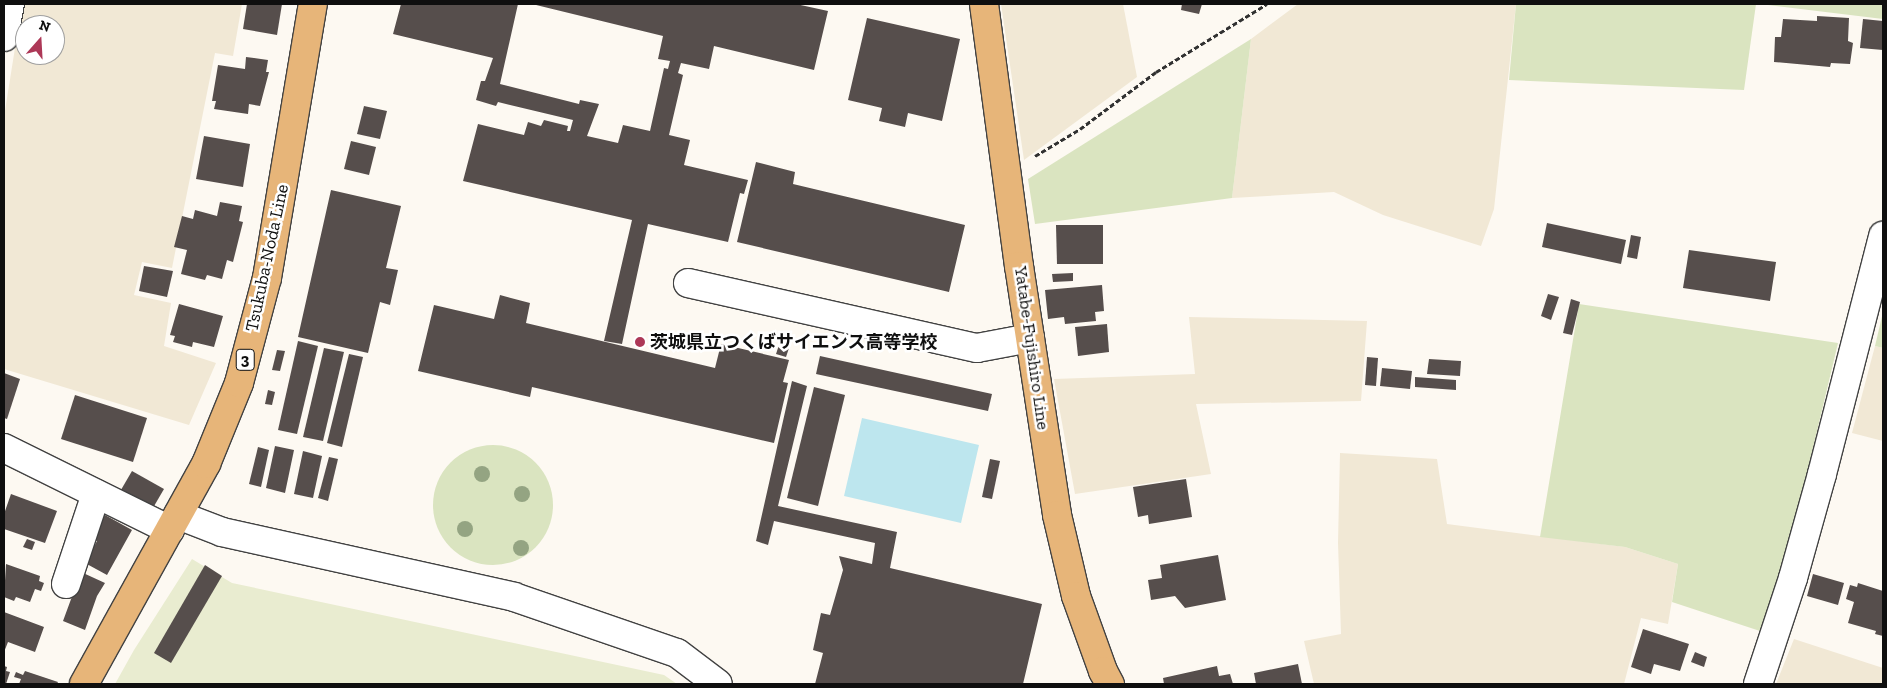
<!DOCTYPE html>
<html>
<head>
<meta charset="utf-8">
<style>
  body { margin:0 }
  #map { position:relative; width:1887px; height:688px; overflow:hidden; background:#fdf9f2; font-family:"Zilla Slab","Noto Sans JP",serif }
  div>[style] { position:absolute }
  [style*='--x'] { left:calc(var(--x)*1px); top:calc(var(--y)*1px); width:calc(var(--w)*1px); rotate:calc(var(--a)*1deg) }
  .farmland>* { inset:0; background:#f1e8d5 }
  .green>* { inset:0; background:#dae4c0 }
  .round { border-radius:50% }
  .pitch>* { inset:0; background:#e9ecd0 }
  .water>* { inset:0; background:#bde6ee }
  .building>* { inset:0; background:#564e4c }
  .path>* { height:3px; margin-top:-1.5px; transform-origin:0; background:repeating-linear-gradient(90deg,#313131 0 5px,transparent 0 7.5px) }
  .roads { filter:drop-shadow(1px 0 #424242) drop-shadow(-1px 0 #424242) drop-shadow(0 1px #424242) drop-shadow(0 -1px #424242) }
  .minor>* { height:28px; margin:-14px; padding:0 14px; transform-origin:14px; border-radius:14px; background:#fff }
  .major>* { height:28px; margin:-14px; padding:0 14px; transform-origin:14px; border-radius:14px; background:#e7b579 }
  .trees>* { width:16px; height:16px; margin:-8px; border-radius:50%; background:#94a482 }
  .dots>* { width:14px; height:14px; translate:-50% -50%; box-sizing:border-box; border:2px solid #fff; border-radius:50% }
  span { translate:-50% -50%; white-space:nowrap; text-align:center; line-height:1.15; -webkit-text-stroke:5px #fff; paint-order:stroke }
  .shield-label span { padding:1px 4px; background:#fff; border:1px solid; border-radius:4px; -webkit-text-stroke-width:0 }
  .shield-label { font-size:16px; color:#0f0f0f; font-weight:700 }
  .street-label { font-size:18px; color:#0f0f0f }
  .poi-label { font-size:18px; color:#0f0f0f; font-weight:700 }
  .left { translate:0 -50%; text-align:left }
  .frame { position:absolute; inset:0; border:5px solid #0f0f0f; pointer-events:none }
  .north { position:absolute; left:15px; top:15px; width:50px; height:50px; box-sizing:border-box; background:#fff; border:1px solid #9f9f9f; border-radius:50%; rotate:19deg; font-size:14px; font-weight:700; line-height:20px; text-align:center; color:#0f0f0f }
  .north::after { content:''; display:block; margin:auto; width:18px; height:22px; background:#ad3857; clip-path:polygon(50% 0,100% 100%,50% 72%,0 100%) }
</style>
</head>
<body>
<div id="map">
  <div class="farmland">
    <div style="clip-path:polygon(evenodd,22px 4px,242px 4px,233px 56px,215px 53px,172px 268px,142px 262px,134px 295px,171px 303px,164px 346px,216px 363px,189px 425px,4px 369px,4px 117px,22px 4px,25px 25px,55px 25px,55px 55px,25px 55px,25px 25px)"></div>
    <div style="clip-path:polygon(1001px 4px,1123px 4px,1137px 77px,1024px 160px)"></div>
    <div style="clip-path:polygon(1298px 4px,1516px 4px,1494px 209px,1481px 246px,1383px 215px,1334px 192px,1232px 198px,1251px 39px)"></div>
    <div style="clip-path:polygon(1189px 317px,1367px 321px,1361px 401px,1196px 404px,1211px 474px,1075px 494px,1054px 379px,1195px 374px)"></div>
    <div style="clip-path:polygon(1875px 346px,1883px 348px,1883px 441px,1852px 433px)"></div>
    <div style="clip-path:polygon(1340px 453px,1437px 459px,1447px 524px,1625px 547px,1678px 564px,1668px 624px,1641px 618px,1624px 684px,1314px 684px,1304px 641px,1341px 634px,1338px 543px)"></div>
    <div style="clip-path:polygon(1794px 639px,1883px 668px,1883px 684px,1776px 684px)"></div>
  </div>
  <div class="green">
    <div style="clip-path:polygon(1516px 4px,1756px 4px,1744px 90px,1509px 80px)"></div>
    <div style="clip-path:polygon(1760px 4px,1883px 4px,1883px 19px)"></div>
    <div style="clip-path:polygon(1251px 39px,1232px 198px,1035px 224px,1028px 179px)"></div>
    <div style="clip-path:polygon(1579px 304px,1838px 343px,1792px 536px,1763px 632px,1672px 602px,1678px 564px,1625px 547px,1540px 537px)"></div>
    <div style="clip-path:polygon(1883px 312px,1883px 348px,1875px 346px)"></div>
    <div class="round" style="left:433px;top:445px;width:120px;height:120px"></div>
  </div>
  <div class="pitch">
    <div style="clip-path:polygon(192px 559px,232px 583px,664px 675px,677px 684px,115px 684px,134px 650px)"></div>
  </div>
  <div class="water">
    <div style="clip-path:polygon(862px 418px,979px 445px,961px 523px,844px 496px)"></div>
  </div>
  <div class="building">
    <div style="clip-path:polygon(247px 4px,282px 4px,277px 35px,243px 29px)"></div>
    <div style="clip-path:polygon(401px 4px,518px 4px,500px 84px,579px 104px,580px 100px,599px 104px,587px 136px,618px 143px,623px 125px,650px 131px,664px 68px,668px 69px,670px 61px,658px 59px,663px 36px,532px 4px,796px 4px,828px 11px,814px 70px,714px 46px,709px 69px,681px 63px,678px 73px,683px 75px,669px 135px,690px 140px,684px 165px,748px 180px,744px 194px,740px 193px,728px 242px,648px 224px,622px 344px,604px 341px,632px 220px,463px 181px,478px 124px,524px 135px,528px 122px,541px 126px,544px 120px,568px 126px,567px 131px,570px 131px,573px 120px,498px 102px,496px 106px,476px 100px,481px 81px,485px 81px,493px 58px,393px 34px)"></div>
    <div style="clip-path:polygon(1182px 4px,1202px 4px,1199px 14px,1181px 10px)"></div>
    <div style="clip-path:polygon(1817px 16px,1849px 18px,1848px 41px,1853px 43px,1850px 64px,1831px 63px,1830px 67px,1774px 62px,1775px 37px,1781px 37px,1783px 19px,1817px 21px)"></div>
    <div style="clip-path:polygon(867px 18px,960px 39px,942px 121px,908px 113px,905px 127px,879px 121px,882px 108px,848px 100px)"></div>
    <div style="clip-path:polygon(1863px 19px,1883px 21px,1883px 50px,1860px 48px)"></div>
    <div style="clip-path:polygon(246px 57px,268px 60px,266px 72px,269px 72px,260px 106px,249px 104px,248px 114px,214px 109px,216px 101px,212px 101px,218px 65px,245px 69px)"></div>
    <div style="clip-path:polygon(364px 106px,387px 111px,380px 139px,357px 134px)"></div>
    <div style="clip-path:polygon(204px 136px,250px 144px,243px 187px,196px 179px)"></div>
    <div style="clip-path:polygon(351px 141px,376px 147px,369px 175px,344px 169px)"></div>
    <div style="clip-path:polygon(756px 162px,795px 172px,793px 184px,965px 225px,949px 292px,737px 242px)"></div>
    <div style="clip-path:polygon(331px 190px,401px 206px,386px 268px,398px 270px,390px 305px,380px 302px,368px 353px,298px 337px)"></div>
    <div style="clip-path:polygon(220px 202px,242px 206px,239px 221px,243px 222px,233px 262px,227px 260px,222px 279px,207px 275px,205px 280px,181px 274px,187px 250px,174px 247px,182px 216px,193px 219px,195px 210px,217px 216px)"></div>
    <div style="clip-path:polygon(1547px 223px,1626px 240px,1621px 264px,1542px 247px)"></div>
    <div style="clip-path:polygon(1056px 225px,1103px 225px,1103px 264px,1057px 264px)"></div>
    <div style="clip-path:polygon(1631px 235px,1641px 237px,1637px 259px,1627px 257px)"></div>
    <div style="clip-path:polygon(1689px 250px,1776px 262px,1770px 301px,1683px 288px)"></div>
    <div style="clip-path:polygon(144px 266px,173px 271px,167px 297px,139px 291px)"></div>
    <div style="clip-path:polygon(1073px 273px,1073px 281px,1053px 282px,1052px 274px)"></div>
    <div style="clip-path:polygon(1102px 285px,1104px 311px,1095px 312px,1096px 321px,1065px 324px,1064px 317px,1048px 319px,1045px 290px)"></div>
    <div style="clip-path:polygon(1548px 294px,1559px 297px,1551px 320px,1541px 316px)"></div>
    <div style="clip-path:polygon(500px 295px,530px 303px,526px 323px,715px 368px,721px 344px,789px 360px,783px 382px,788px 383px,774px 443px,532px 387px,530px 397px,418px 371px,434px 305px,494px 319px)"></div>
    <div style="clip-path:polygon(1571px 299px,1580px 302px,1572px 335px,1563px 333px)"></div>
    <div style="clip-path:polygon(179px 304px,223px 316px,214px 347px,193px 342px,192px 347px,173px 342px,175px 336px,170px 335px)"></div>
    <div style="clip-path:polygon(1107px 324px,1109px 352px,1078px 356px,1075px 327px)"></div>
    <div style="clip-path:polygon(298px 341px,318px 346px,297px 434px,278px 430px)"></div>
    <div style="clip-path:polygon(779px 345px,789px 348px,786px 357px,776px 354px)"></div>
    <div style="clip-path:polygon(324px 348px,344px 352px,323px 441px,303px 437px)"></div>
    <div style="clip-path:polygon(277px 350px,285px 351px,280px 371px,272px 370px)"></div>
    <div style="clip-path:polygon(349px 354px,363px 357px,342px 447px,327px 443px)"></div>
    <div style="clip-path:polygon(820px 356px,992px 394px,988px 411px,816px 374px)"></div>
    <div style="clip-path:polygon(1367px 357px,1378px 358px,1376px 386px,1365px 385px)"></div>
    <div style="clip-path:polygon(1429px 359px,1461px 361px,1460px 376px,1427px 374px)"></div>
    <div style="clip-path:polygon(1382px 368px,1412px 371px,1410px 389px,1380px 386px)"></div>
    <div style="clip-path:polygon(4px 373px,20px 379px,7px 419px,4px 418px)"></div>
    <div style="clip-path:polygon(1415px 377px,1456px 380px,1456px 390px,1415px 387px)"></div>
    <div style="clip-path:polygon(792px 381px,807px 386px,778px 506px,897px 532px,890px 568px,1042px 604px,1023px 684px,815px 684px,823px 653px,813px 650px,821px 613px,830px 615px,843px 570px,839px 556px,872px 564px,875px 543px,774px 521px,768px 545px,756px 541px)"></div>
    <div style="clip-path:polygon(814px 387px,845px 395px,818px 506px,787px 498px)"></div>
    <div style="clip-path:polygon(268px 390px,275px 392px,272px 405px,265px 404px)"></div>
    <div style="clip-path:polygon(75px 395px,147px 418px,133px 462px,61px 439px)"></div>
    <div style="clip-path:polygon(275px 446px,294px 450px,285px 493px,266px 488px)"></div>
    <div style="clip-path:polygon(258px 447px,269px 450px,261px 487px,249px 484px)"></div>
    <div style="clip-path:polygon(303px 451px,322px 456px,313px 498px,294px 494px)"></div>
    <div style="clip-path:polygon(329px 457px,338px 459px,328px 501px,318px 498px)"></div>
    <div style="clip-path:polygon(990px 459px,1000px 461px,992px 499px,982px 497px)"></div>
    <div style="clip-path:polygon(132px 471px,164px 489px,150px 513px,118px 495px)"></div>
    <div style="clip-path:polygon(1186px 479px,1192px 517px,1149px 524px,1148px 515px,1138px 517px,1133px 487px)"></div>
    <div style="clip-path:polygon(11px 494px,57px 511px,45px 543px,4px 529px,4px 514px)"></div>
    <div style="clip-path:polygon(105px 515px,132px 530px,107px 575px,85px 563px,97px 541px,92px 538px)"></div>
    <div style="clip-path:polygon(27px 539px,35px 542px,32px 550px,23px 547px)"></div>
    <div style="clip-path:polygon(1218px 555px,1226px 600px,1185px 608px,1175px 596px,1151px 600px,1148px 580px,1162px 578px,1160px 565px)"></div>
    <div style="clip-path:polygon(6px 564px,40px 576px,39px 581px,44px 583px,41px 591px,35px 589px,30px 602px,16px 597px,14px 601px,4px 597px)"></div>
    <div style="clip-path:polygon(205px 565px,222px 576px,171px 663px,154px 653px)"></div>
    <div style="clip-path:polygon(81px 572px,105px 583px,97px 596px,85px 630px,63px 621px)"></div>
    <div style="clip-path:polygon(1813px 574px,1844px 583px,1838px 605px,1807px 596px)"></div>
    <div style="clip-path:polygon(1858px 583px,1883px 591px,1883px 636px,1875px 634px,1876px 631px,1848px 623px,1854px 602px,1846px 599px,1850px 585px,1857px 587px)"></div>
    <div style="clip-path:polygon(4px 612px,44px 627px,35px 652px,8px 642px,4px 652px)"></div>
    <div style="clip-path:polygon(1643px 629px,1689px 644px,1680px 671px,1654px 664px,1651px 674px,1631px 667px)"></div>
    <div style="clip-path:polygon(1695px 652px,1707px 657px,1704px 667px,1691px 662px)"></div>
    <div style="clip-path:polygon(1298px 664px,1302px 684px,1256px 684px,1254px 673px)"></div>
    <div style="clip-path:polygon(4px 666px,7px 667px,6px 671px,10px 672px,6px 684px,4px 684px)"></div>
    <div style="clip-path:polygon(1217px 666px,1219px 676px,1230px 674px,1233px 684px,1164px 684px,1163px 678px)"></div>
    <div style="clip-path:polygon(25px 671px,58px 682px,57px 684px,19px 684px,21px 679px,14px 677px,16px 672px,23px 675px)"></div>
  </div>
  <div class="path">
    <div style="--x:1035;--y:156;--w:52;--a:-31"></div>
    <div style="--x:1080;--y:129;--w:95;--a:-36.9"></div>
    <div style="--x:1156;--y:72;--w:130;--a:-31.5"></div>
  </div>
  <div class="roads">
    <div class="minor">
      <div style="--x:4;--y:37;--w:34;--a:-80"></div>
      <div style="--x:688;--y:283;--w:296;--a:12.7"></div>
      <div style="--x:977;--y:348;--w:54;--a:-10.7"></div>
      <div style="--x:4;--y:448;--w:185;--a:26.3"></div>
      <div style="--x:178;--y:515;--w:47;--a:21.1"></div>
      <div style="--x:222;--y:532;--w:299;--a:12.5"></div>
      <div style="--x:514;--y:597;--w:172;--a:19"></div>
      <div style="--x:677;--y:653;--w:51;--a:37.1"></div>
      <div style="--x:66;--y:584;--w:95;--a:-71.6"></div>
      <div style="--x:1758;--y:684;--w:112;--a:-71.7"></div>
      <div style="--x:1793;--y:578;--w:108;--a:-74.4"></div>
      <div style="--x:1822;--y:474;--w:246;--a:-75.6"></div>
    </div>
    <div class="major">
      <div style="--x:984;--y:4;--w:264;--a:82.4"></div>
      <div style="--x:1019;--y:266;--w:252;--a:81.3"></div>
      <div style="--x:1057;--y:515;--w:83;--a:76.8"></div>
      <div style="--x:1076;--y:596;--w:80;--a:70.2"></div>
      <div style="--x:1103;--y:671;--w:15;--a:62"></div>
      <div style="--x:84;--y:684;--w:252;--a:-61"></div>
      <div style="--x:206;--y:464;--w:87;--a:-67.8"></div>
      <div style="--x:239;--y:383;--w:109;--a:-75.1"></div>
      <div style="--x:267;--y:278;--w:278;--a:-80.5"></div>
    </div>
  </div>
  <div class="trees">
    <div style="left:482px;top:474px"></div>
    <div style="left:522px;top:494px"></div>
    <div style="left:465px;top:529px"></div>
    <div style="left:521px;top:548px"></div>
  </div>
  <div class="dots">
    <div style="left:640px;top:342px;background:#ad3857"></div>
  </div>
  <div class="shield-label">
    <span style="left:245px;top:360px">3</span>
  </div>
  <div class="street-label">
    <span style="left:267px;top:258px;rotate:-78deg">Tsukuba-Noda Line</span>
    <span style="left:1032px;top:348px;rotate:82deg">Yatabe-Fujishiro Line</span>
  </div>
  <div class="poi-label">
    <span class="left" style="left:650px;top:342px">茨城県立つくばサイエンス高等学校</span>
  </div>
  <div class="frame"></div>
  <div class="north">N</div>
</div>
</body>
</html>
